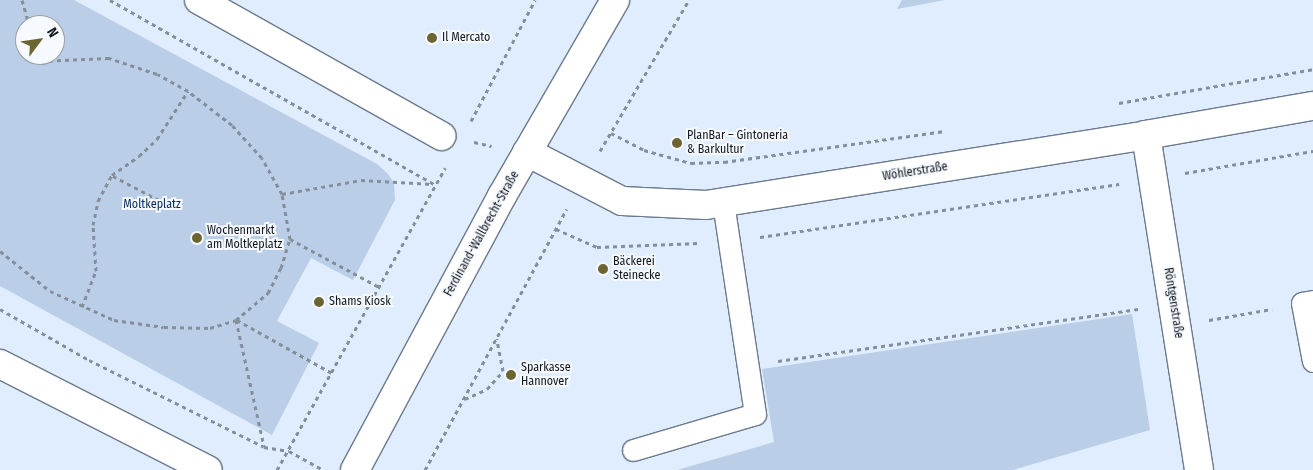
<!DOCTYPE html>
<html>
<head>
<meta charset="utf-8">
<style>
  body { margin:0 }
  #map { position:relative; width:1313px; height:470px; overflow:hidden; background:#e0edfe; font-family:"Fira Sans Condensed",sans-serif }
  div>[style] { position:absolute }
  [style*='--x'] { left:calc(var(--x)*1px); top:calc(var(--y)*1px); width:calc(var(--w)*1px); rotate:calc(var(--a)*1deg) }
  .green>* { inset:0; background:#bacee7 }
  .path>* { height:3px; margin-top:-1.5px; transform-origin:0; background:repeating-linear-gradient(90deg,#858f9c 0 4px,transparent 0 8px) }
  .roads { filter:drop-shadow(1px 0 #6b7a8c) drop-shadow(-1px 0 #6b7a8c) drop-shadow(0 1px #6b7a8c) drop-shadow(0 -1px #6b7a8c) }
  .lane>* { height:21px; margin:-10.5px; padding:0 10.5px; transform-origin:10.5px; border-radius:10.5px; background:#fff }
  .street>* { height:28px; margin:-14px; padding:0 14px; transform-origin:14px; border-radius:14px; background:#fff }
  .secondary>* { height:28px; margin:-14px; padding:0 14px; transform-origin:14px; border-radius:14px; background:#fff }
  .dots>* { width:14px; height:14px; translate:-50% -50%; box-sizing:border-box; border:2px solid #f6f9fe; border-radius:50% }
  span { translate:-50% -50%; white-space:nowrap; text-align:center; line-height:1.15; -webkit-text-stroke:4px #f6f9fe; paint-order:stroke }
  .poi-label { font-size:12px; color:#12181f }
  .left { translate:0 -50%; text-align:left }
  .street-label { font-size:12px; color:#12181f }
  .park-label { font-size:12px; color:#022c56 }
  .north { position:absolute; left:15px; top:15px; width:50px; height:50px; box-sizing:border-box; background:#f6f9fe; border:1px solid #9b9fa5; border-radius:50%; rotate:59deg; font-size:14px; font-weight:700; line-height:20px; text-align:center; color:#12181f }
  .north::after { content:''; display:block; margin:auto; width:18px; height:22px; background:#6b6532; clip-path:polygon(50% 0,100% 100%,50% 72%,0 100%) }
</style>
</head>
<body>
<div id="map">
  <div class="green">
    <div style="clip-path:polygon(evenodd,0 0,74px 0,377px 164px,388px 174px,394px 183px,395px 200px,353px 280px,311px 258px,277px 321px,319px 343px,272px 435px,0 286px,0 0,25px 25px,55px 25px,55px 55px,25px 55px,25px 25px)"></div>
    <div style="clip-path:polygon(902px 0,945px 0,897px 9px)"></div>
    <div style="clip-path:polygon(1132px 314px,1150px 430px,1013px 470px,677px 470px,774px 442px,762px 369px)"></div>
  </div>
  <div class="path">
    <div style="--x:22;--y:0;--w:26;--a:74"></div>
    <div style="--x:110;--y:0;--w:375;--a:29.6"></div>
    <div style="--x:1119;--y:103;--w:197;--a:-9.9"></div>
    <div style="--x:471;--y:121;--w:137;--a:-62.1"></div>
    <div style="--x:611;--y:133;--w:37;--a:27"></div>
    <div style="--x:644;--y:150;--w:49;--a:15.5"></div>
    <div style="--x:691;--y:163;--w:33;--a:-2"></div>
    <div style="--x:724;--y:162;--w:223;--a:-8"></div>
    <div style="--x:474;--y:142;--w:18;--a:13"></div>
    <div style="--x:600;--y:151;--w:175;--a:-59.5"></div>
    <div style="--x:1185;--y:173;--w:130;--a:-9.8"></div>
    <div style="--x:113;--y:176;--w:69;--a:27.7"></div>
    <div style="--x:282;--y:194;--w:80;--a:-10"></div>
    <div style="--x:361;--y:180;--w:72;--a:3.2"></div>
    <div style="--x:556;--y:229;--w:45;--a:23.7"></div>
    <div style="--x:597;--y:247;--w:102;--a:-2.2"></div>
    <div style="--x:760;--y:237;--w:363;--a:-8.4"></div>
    <div style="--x:290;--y:239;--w:101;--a:28.3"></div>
    <div style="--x:0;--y:251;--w:64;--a:38.7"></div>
    <div style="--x:50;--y:291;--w:70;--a:24.4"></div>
    <div style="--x:114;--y:320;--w:50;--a:8"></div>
    <div style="--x:164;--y:327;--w:46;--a:1.2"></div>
    <div style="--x:210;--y:328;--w:27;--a:-17"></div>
    <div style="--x:236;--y:320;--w:42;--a:-40.2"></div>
    <div style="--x:268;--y:293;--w:28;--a:-63"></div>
    <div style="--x:281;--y:268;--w:30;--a:-73"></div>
    <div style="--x:290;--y:239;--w:46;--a:-100.1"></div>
    <div style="--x:282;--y:194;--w:41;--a:-119.1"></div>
    <div style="--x:262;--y:158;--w:45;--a:-132.3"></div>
    <div style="--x:232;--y:125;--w:56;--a:-142.3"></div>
    <div style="--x:188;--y:91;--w:35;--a:-151"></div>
    <div style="--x:157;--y:74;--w:51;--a:-161.6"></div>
    <div style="--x:109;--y:58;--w:70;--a:177.5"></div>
    <div style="--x:39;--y:61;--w:6;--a:-108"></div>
    <div style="--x:82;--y:307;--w:39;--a:-69"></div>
    <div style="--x:96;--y:271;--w:46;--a:-93.7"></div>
    <div style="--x:93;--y:225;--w:25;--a:-78"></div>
    <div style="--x:98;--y:201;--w:30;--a:-62"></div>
    <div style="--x:112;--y:175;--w:33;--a:-35"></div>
    <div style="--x:139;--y:156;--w:25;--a:-43"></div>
    <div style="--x:157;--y:139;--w:57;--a:-57.1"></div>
    <div style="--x:0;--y:309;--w:103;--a:29.8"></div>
    <div style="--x:89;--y:360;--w:195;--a:26.4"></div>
    <div style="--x:264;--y:447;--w:25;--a:9"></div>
    <div style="--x:289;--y:451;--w:39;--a:29"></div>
    <div style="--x:236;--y:320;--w:129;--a:77.5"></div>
    <div style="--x:237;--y:320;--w:109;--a:29.2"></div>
    <div style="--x:1209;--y:320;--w:64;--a:-9.9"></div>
    <div style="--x:778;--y:361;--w:366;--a:-8.2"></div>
    <div style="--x:465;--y:399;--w:24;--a:-24"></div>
    <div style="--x:487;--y:389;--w:24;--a:-48"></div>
    <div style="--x:503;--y:371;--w:33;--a:-101"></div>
    <div style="--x:277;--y:470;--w:346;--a:-60.9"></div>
    <div style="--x:425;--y:470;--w:297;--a:-61.5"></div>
  </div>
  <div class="roads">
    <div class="lane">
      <div style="--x:1313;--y:301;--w:11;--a:170"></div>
      <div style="--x:1302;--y:303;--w:59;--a:79.3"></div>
      <div style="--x:633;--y:450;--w:127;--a:-16.4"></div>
      <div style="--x:755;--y:414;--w:214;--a:-98.6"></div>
    </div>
    <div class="street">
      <div style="--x:199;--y:0;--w:278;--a:29.3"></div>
      <div style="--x:1146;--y:135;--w:339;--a:81"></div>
      <div style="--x:527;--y:152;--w:107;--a:27.3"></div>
      <div style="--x:622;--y:201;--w:84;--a:2.7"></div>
      <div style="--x:706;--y:205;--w:446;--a:-9"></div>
      <div style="--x:1146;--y:135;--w:169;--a:-9.9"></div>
    </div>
    <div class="secondary">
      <div style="--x:0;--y:364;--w:233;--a:27"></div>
      <div style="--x:355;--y:470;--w:311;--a:-61.8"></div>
      <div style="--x:502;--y:196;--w:226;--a:-60"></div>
    </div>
  </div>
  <div class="dots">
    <div style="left:432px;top:38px;background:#6b6532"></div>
    <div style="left:677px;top:143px;background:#6b6532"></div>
    <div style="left:197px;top:238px;background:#6b6532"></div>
    <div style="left:603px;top:269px;background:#6b6532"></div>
    <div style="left:319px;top:302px;background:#6b6532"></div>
    <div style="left:511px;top:375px;background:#6b6532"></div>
  </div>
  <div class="poi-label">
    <span class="left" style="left:442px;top:38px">Il Mercato</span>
    <span class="left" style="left:687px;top:143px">PlanBar – Gintoneria<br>&amp; Barkultur</span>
    <span class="left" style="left:207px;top:238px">Wochenmarkt<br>am Moltkeplatz</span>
    <span class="left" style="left:613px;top:269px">Bäckerei<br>Steinecke</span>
    <span class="left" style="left:329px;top:302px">Shams Kiosk</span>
    <span class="left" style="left:521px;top:375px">Sparkasse<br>Hannover</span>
  </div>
  <div class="street-label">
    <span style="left:915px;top:172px;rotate:-9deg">Wöhlerstraße</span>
    <span style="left:482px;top:234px;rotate:-61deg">Ferdinand-Wallbrecht-Straße</span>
    <span style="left:1173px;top:303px;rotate:81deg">Röntgenstraße</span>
  </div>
  <div class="park-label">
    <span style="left:152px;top:205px">Moltkeplatz</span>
  </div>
  <div class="north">N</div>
</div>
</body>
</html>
